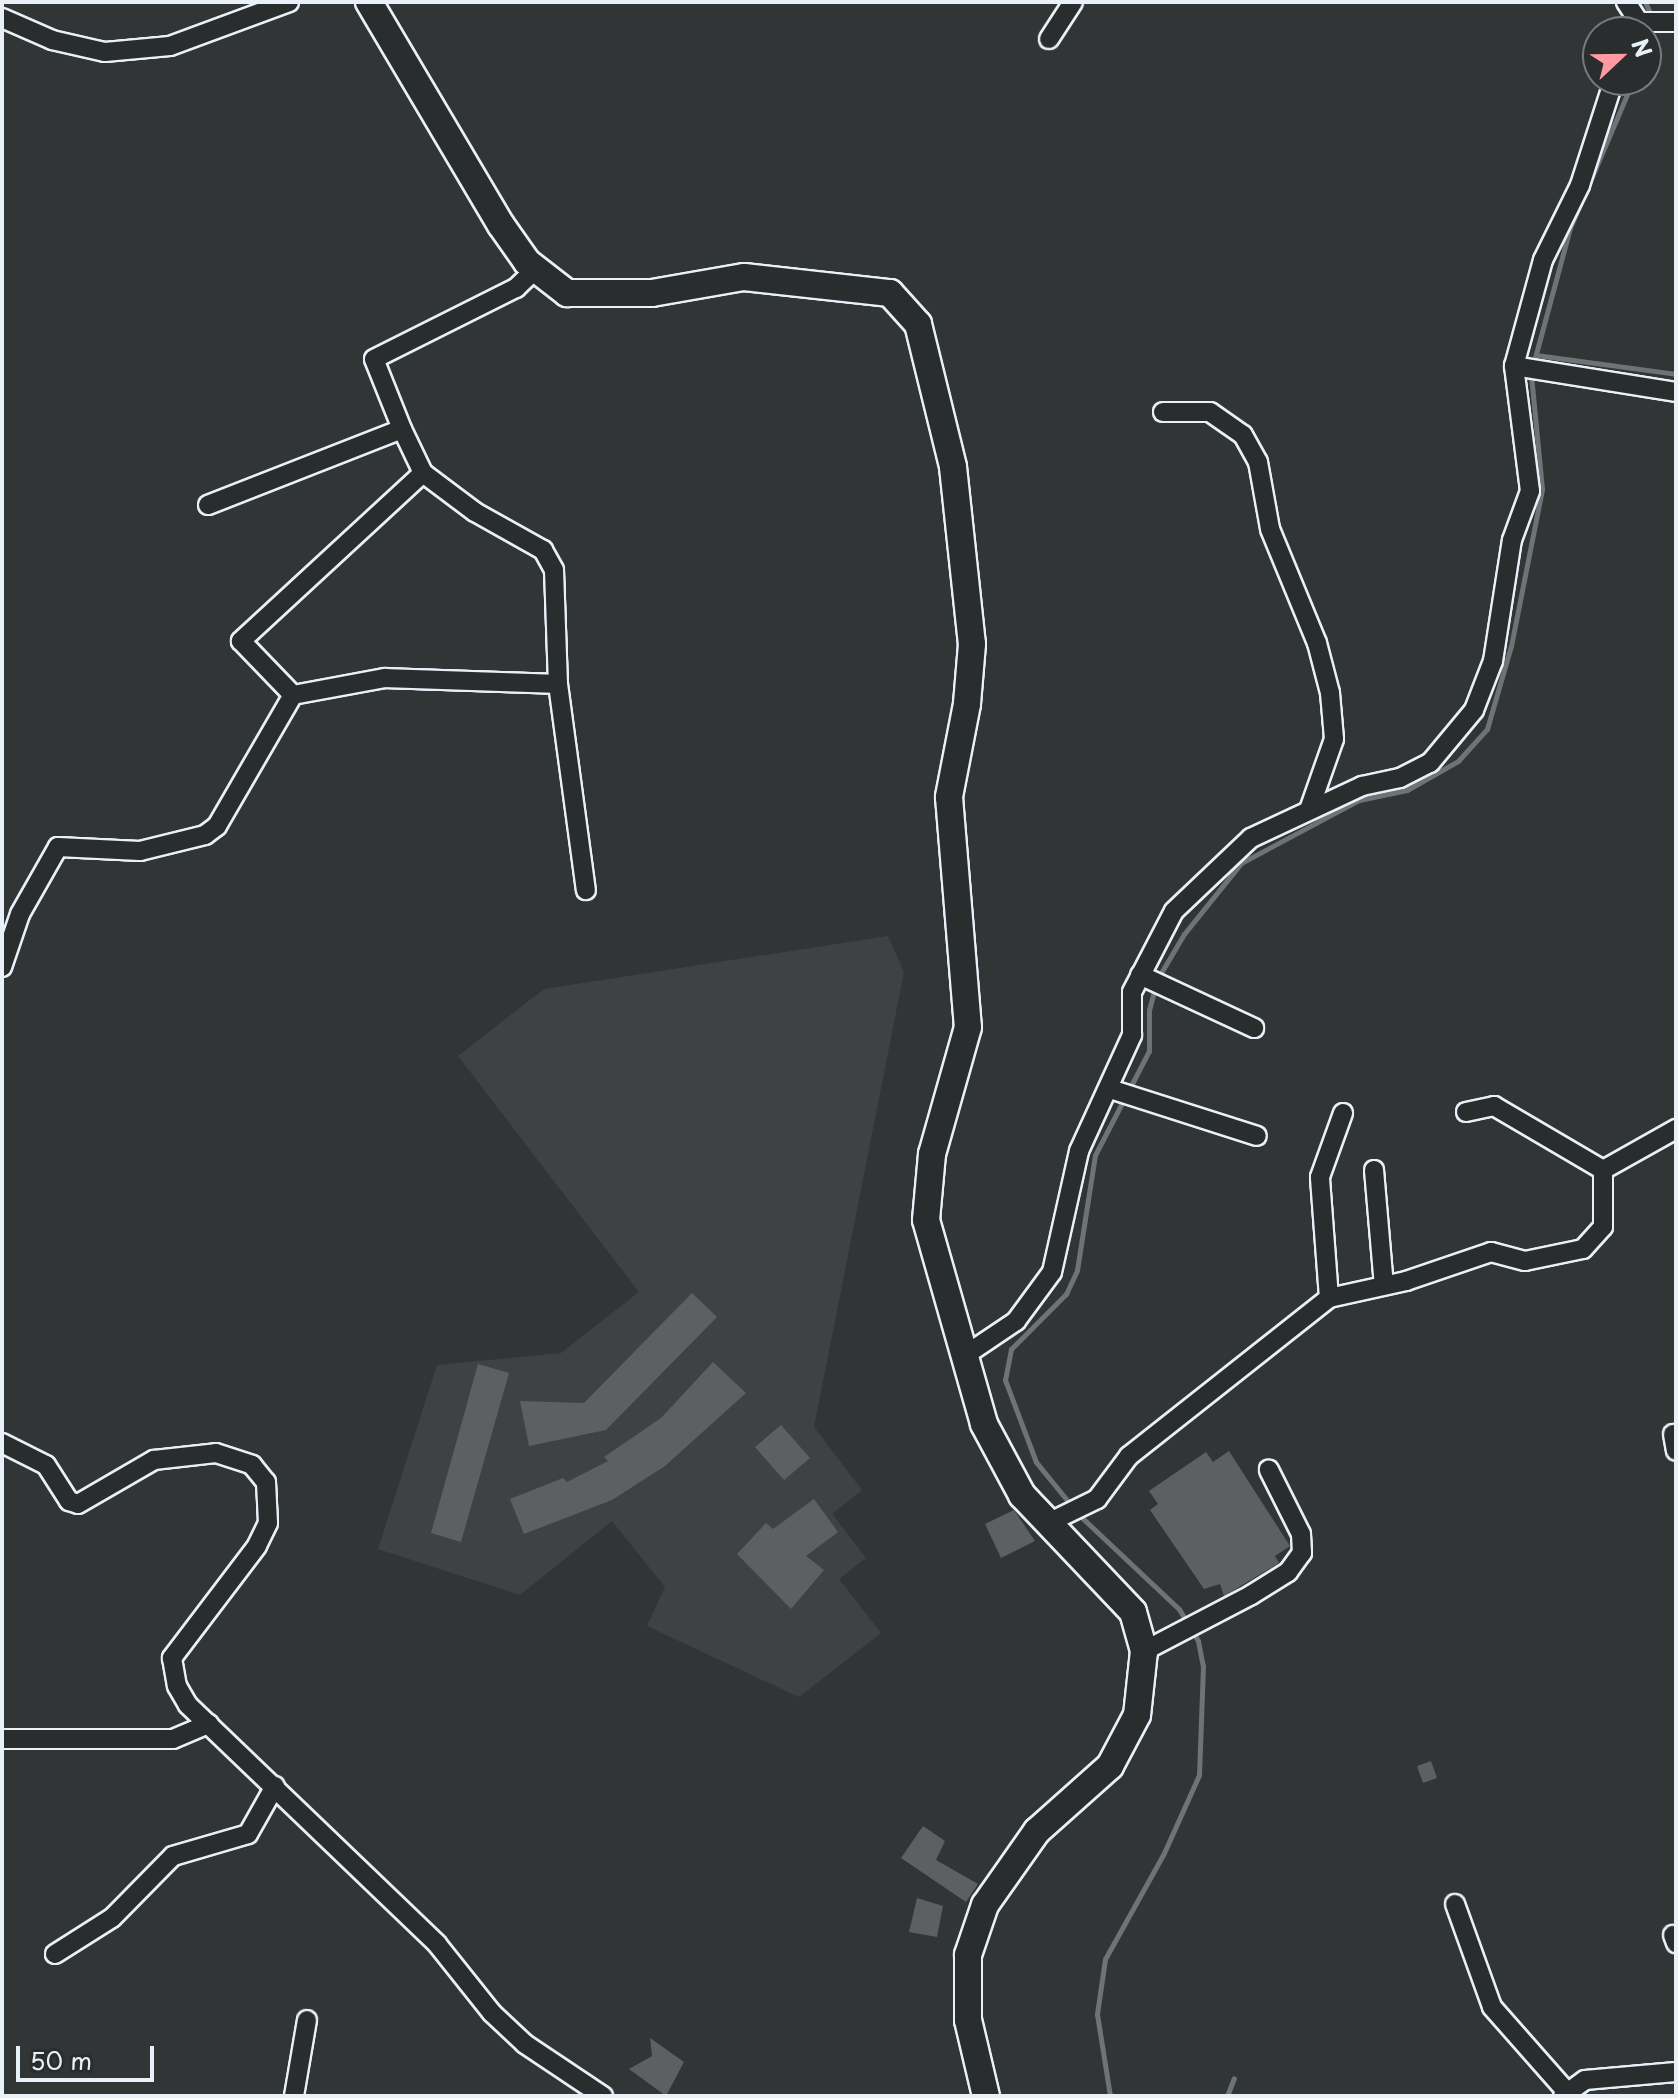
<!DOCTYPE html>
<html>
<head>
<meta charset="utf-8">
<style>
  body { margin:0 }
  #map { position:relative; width:1678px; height:2098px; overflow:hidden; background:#323536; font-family:"Playpen Sans",sans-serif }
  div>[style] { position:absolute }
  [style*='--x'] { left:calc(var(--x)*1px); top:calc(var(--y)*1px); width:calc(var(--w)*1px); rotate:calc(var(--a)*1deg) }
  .built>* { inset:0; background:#3f4244 }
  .stream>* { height:5px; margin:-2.5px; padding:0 2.5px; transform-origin:2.5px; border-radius:2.5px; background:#6e7376 }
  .building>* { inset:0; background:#5c6063 }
  .roads { filter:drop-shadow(2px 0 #e8f1f8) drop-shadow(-2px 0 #e8f1f8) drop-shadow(0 2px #e8f1f8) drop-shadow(0 -2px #e8f1f8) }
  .street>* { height:18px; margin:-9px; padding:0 9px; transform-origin:9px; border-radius:9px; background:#2a2d2e }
  .secondary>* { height:26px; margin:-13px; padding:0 13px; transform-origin:13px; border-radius:13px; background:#2a2d2e }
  span { translate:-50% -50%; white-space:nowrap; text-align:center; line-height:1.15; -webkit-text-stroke:8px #2a2d2e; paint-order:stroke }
  .frame { position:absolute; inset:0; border:4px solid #e8f1f8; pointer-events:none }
  .north { position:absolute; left:1582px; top:16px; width:80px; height:80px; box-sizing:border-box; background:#2a2d2e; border:2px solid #767b7f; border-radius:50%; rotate:68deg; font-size:22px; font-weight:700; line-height:32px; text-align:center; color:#e8f1f8 }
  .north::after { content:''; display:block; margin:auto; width:28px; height:36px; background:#ff9aa2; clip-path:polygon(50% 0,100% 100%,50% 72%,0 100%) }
  .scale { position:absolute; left:16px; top:2046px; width:138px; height:36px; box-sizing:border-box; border:4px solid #e8f1f8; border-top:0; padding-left:10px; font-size:24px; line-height:28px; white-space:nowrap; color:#e8f1f8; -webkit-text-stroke:6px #2a2d2e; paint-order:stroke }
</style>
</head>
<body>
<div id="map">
  <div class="built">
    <div style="clip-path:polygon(888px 936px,904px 972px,814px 1427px,862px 1490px,832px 1514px,866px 1558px,839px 1579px,881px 1633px,799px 1697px,647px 1626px,665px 1587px,612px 1521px,520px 1595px,378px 1549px,437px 1365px,561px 1353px,639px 1292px,458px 1056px,544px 989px)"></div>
  </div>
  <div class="stream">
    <div style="--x:1645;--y:2;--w:14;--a:65"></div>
    <div style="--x:1651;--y:15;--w:26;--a:101"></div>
    <div style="--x:1536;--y:355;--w:141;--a:7.7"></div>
    <div style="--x:1533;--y:365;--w:142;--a:-74.9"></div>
    <div style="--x:1570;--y:228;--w:161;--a:-66.9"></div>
    <div style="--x:1158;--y:978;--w:51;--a:-59.4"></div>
    <div style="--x:1184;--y:934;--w:91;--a:-51.2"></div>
    <div style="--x:1241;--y:863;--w:134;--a:-28.1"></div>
    <div style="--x:1359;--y:800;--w:49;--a:-11.8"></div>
    <div style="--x:1407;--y:790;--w:59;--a:-29.6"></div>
    <div style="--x:1458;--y:761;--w:43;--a:-47.8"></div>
    <div style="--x:1487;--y:729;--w:86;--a:-73.9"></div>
    <div style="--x:1511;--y:646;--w:160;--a:-78.8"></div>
    <div style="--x:1542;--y:489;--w:116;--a:-95.5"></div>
    <div style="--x:1071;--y:1505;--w:55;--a:-129.1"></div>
    <div style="--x:1036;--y:1462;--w:88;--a:-110.7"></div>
    <div style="--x:1005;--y:1380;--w:32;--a:-79"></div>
    <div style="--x:1011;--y:1349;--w:78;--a:-45"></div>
    <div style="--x:1066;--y:1294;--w:26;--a:-65"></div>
    <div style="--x:1077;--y:1270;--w:116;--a:-81.1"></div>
    <div style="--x:1095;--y:1155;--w:117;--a:-62.6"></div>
    <div style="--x:1149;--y:1051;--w:41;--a:-90"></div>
    <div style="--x:1149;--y:1010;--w:23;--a:-75"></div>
    <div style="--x:1077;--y:1513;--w:140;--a:43.3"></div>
    <div style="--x:1179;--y:1609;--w:37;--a:59"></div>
    <div style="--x:1198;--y:1641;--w:25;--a:79"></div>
    <div style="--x:1203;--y:1666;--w:109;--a:92.1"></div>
    <div style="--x:1199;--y:1775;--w:85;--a:114.2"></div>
    <div style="--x:1164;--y:1853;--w:121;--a:119.1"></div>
    <div style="--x:1105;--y:1959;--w:56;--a:98.3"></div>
    <div style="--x:1097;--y:2014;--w:83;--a:81"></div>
    <div style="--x:1227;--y:2096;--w:19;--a:-69"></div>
  </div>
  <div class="building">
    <div style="clip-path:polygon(692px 1293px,717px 1317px,606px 1430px,529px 1446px,520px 1401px,584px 1403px)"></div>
    <div style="clip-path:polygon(713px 1362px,746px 1393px,665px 1466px,612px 1500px,524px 1534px,510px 1499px,563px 1478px,567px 1482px,608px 1461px,604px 1457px,661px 1418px)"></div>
    <div style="clip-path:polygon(478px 1364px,509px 1373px,461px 1542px,431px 1533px)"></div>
    <div style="clip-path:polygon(781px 1425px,810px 1458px,784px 1480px,755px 1447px)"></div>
    <div style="clip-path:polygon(1229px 1451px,1290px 1546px,1275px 1556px,1279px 1563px,1224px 1596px,1220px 1584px,1204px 1589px,1150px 1510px,1158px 1504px,1149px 1491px,1206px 1452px,1213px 1462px)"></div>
    <div style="clip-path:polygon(814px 1499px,838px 1532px,806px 1556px,824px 1570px,791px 1609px,737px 1554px,766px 1523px,773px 1529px)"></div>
    <div style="clip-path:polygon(1014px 1510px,1035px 1541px,1001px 1558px,985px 1524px)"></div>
    <div style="clip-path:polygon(1431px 1761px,1437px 1778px,1423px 1783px,1417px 1766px)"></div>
    <div style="clip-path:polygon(923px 1826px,945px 1841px,936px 1860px,978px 1884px,966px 1902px,901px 1858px)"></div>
    <div style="clip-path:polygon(917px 1898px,943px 1906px,937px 1937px,909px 1932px)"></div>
    <div style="clip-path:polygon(650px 2038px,684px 2062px,666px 2096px,629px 2069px,652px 2056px)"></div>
  </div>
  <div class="roads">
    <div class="street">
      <div style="--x:1626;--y:2;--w:24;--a:57"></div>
      <div style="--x:1639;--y:22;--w:11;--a:112"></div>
      <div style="--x:2;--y:18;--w:55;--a:23.7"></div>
      <div style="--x:52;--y:40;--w:54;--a:12.8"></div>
      <div style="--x:105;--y:52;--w:65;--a:-5.3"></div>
      <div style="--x:170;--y:46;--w:127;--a:-20.3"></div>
      <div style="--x:1639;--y:22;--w:37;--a:0"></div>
      <div style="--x:1049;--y:39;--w:44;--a:-57"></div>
      <div style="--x:1514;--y:366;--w:164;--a:9.1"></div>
      <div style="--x:1163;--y:412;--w:47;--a:0"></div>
      <div style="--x:1210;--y:412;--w:40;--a:34.9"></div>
      <div style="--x:1243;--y:435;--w:31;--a:61"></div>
      <div style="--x:1258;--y:462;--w:68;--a:79.8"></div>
      <div style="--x:1270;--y:529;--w:123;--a:67.6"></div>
      <div style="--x:1317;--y:643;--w:52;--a:75.4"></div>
      <div style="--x:1330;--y:693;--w:46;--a:85"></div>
      <div style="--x:1334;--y:739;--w:75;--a:109.4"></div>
      <div style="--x:402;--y:429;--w:49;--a:64.5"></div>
      <div style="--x:423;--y:473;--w:65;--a:36.9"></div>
      <div style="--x:475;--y:512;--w:78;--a:29.2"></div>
      <div style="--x:543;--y:550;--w:23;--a:61"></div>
      <div style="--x:554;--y:570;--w:114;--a:88"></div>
      <div style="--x:558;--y:684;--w:208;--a:82.3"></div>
      <div style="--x:423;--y:473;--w:248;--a:137.3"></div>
      <div style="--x:241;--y:641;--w:75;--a:46.1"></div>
      <div style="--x:293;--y:695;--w:94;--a:-10.5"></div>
      <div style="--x:385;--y:678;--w:173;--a:2"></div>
      <div style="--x:208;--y:505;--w:208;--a:-21.4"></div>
      <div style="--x:402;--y:429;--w:75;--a:-111.8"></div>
      <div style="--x:374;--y:359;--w:159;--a:-26.6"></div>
      <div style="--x:516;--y:288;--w:28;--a:-44"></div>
      <div style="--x:2;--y:967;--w:56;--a:-71.2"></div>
      <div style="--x:20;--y:914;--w:77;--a:-60.4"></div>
      <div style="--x:58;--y:847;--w:82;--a:2.8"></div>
      <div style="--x:140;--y:851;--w:67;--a:-13.8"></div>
      <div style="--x:205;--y:835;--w:15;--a:-37"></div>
      <div style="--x:217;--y:826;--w:151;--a:-59.9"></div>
      <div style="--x:1140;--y:975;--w:126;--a:24.9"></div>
      <div style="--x:1110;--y:1089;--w:154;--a:17.7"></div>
      <div style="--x:1466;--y:1112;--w:29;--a:-12"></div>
      <div style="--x:1494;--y:1106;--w:126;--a:30.4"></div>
      <div style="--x:1374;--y:1170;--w:116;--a:85.1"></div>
      <div style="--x:1329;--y:1298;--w:121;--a:-94.3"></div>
      <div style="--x:1320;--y:1177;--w:68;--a:-70.2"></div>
      <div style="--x:964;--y:1356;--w:63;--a:-33.9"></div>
      <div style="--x:1016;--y:1321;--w:61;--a:-53.7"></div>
      <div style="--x:1052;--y:1272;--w:124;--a:-77.4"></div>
      <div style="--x:1079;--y:1151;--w:128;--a:-65.4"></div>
      <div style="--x:1132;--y:1035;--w:43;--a:-90"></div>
      <div style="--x:1132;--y:992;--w:91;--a:-62.6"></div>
      <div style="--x:1174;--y:911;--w:106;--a:-43.5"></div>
      <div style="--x:1251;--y:838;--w:123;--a:-25.1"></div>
      <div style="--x:1362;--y:786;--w:39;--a:-12"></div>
      <div style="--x:1400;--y:778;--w:34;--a:-27"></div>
      <div style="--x:1430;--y:763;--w:69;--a:-50.3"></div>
      <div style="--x:1474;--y:710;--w:53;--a:-68.8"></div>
      <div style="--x:1493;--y:661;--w:122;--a:-81.1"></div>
      <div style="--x:1512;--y:540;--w:52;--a:-69.8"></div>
      <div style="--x:1530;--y:491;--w:126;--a:-97.3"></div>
      <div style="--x:1514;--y:366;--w:110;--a:-74.7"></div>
      <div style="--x:1543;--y:260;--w:84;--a:-63.7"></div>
      <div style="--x:1580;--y:185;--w:110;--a:-72.1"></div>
      <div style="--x:1673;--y:1434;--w:17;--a:80"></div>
      <div style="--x:2;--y:1443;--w:49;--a:26.6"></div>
      <div style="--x:46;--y:1465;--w:43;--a:57.4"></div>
      <div style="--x:69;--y:1501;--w:9;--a:18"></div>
      <div style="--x:78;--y:1504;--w:88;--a:-30.1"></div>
      <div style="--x:154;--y:1460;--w:62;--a:-6.4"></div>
      <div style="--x:216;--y:1453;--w:38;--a:18"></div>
      <div style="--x:252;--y:1465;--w:22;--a:51"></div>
      <div style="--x:266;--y:1482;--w:41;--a:87.2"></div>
      <div style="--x:268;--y:1523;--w:25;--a:116"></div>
      <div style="--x:257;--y:1546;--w:141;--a:127.2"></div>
      <div style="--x:172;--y:1658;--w:28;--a:80"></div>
      <div style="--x:177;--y:1686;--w:22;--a:60"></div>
      <div style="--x:188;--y:1705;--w:345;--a:43.8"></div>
      <div style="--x:437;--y:1944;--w:88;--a:51.4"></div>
      <div style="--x:492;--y:2013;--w:45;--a:43.2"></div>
      <div style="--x:525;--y:2044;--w:94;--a:33.7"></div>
      <div style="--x:1048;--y:1523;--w:55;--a:-26.1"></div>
      <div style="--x:1097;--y:1499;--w:54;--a:-53.3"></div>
      <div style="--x:1129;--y:1456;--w:255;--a:-38.3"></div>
      <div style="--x:1329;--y:1298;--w:79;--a:-12.4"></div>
      <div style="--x:1406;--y:1281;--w:90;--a:-18.8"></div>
      <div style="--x:1491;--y:1252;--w:35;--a:15"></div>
      <div style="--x:1525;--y:1261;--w:59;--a:-11.7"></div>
      <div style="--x:1583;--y:1249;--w:30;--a:-48"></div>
      <div style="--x:1603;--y:1227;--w:57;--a:-90"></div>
      <div style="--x:1603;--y:1170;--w:84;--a:-29.3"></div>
      <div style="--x:1144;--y:1651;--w:121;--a:-27.6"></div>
      <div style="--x:1251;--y:1595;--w:44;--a:-31.9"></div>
      <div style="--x:1288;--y:1572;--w:24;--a:-54"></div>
      <div style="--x:1302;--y:1553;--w:19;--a:-93"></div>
      <div style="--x:1301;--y:1534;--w:72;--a:-116.6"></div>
      <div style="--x:2;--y:1739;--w:171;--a:0"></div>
      <div style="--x:173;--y:1739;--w:39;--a:-23"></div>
      <div style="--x:1455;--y:1904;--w:109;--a:70.2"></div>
      <div style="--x:1492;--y:2007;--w:113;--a:48.6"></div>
      <div style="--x:1673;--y:1935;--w:9;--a:69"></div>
      <div style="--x:55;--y:1954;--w:67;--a:-32.3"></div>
      <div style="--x:112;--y:1918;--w:87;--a:-45.5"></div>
      <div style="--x:173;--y:1856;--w:78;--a:-16.3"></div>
      <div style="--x:248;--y:1834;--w:55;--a:-60.6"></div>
      <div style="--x:294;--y:2096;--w:77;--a:-80.3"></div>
      <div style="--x:1563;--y:2096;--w:27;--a:-36"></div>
      <div style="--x:1585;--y:2080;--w:91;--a:-5"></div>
    </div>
    <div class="secondary">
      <div style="--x:369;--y:2;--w:259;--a:59.4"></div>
      <div style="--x:501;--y:225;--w:45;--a:54.9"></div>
      <div style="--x:527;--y:262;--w:51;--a:37.8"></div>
      <div style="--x:567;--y:293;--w:85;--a:0"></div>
      <div style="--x:652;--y:293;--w:93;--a:-9.9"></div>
      <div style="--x:744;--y:277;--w:147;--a:6.3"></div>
      <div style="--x:890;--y:293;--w:42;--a:47.9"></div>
      <div style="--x:918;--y:324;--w:147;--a:76.2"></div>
      <div style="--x:953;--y:467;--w:178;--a:83.9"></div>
      <div style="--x:972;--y:644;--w:60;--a:94.8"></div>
      <div style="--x:967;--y:704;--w:95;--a:101"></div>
      <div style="--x:949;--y:797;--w:231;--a:85.3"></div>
      <div style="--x:968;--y:1027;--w:132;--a:105.8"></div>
      <div style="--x:932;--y:1154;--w:66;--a:95.2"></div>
      <div style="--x:926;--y:1220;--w:212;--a:74.1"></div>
      <div style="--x:984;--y:1424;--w:81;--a:61.8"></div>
      <div style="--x:1022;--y:1495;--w:161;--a:46.5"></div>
      <div style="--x:1133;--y:1612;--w:41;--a:74.2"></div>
      <div style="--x:1144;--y:1651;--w:64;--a:96.2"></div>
      <div style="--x:1137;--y:1715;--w:58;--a:117.9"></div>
      <div style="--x:1110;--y:1766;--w:98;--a:138.3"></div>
      <div style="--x:1037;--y:1831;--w:90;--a:125.1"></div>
      <div style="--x:985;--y:1905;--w:53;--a:108.8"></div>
      <div style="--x:968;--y:1955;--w:65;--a:90"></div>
      <div style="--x:968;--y:2020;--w:78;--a:76.7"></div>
    </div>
  </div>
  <div class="frame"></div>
  <div class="north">N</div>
  <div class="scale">50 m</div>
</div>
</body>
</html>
